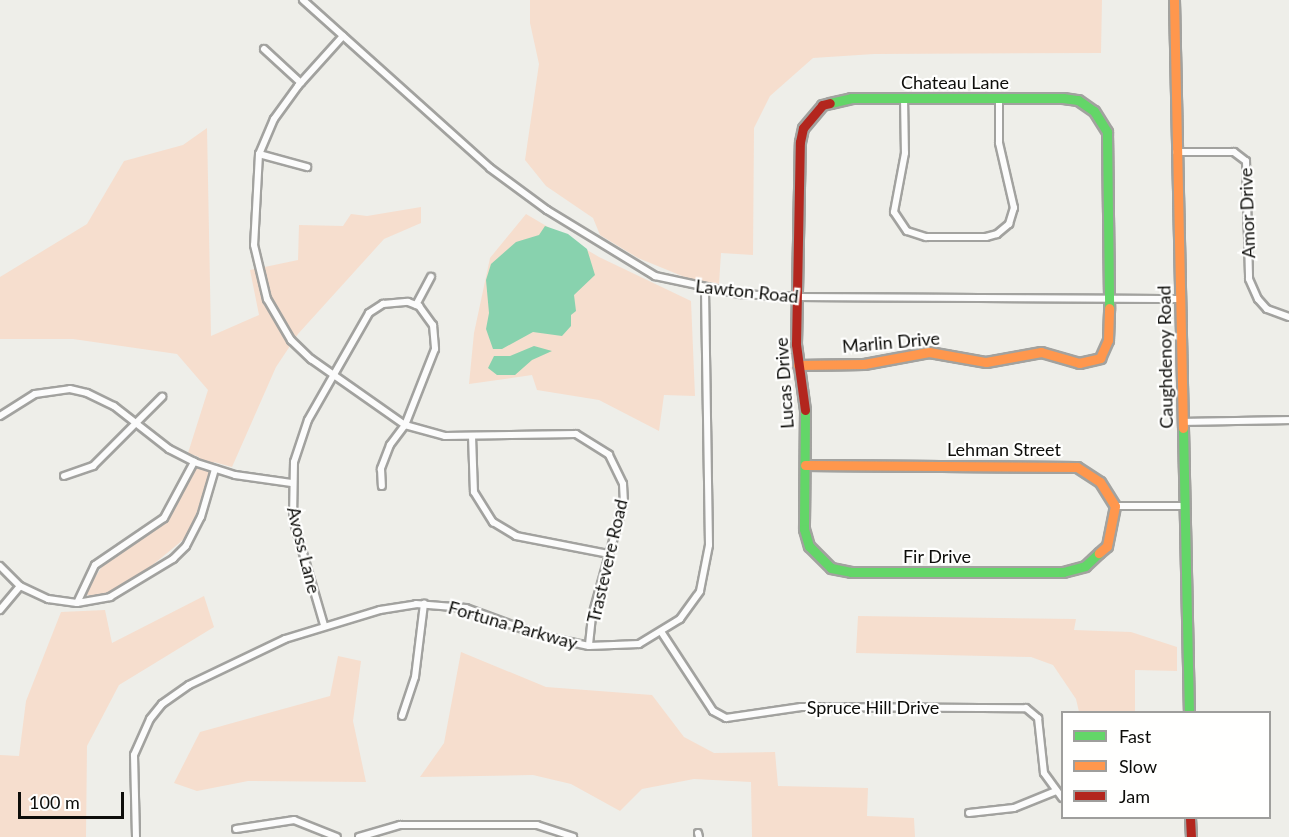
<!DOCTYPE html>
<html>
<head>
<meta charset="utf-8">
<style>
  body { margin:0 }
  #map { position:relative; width:1289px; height:837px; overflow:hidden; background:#eeeee9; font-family:Lato,sans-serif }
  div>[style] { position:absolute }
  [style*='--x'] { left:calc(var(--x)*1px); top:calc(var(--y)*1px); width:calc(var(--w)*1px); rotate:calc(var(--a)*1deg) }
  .green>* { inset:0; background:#f6dece }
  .water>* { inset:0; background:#88d2ae }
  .roads { filter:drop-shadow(2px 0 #a2a29f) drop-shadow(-2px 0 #a2a29f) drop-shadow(0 2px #a2a29f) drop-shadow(0 -2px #a2a29f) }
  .street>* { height:6px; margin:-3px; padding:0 3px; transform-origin:3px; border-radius:3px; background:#fcfcfc }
  .fast>* { height:9px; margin:-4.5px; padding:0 4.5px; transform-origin:4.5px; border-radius:4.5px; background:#63d668 }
  .slow>* { height:9px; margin:-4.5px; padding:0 4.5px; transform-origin:4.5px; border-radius:4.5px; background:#ff974d }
  .jam>* { height:9px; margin:-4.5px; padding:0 4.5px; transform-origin:4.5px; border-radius:4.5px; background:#b3261e }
  span { translate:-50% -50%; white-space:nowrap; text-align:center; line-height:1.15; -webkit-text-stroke:4.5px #fffffe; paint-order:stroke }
  .street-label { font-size:18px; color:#0d0d0a }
  .legend { position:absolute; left:1061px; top:711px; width:210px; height:108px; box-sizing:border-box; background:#fffffe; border:2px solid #9e9e9c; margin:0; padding:8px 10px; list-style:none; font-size:18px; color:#0d0d0a }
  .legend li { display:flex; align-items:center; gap:12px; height:30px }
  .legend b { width:30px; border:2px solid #9e9e9c }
  .scale { position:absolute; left:18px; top:792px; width:106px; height:27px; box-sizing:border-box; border:3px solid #0d0d0a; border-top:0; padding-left:8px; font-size:18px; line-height:21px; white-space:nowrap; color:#0d0d0a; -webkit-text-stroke:4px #fffffe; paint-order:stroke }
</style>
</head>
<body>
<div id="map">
  <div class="green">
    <div style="clip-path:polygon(530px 0,1102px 0,1101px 53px,874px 54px,813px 58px,770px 96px,754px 128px,753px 255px,721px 253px,719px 284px,687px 278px,638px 258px,600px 235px,593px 218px,546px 186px,525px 160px,539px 64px,530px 23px)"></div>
    <div style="clip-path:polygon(207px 128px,211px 336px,259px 315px,250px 270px,298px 260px,299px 225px,343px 226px,351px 214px,367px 216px,421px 207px,421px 223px,384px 239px,298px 334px,276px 367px,232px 467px,214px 462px,189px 535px,127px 586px,97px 597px,84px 594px,105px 562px,164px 524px,194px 473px,199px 457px,188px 453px,208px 390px,177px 354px,73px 339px,0 339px,0 277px,87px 224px,124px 161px,183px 145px)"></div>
    <div style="clip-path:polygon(526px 214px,599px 257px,691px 301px,695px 396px,664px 395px,659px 431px,599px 400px,537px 390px,532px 375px,469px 384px,474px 333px,490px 258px)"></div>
    <div style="clip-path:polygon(204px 596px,214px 627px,119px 685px,87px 746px,86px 837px,0 837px,0 755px,19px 756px,26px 701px,61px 612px,105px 610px,112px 643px)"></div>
    <div style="clip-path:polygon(858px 616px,1076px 619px,1074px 630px,1131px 632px,1177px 647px,1177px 671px,1135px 670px,1135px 712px,1079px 712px,1076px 699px,1053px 665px,1031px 657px,856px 653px)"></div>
    <div style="clip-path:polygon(461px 652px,546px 687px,652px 695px,684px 737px,714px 753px,775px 752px,778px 786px,868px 788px,867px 816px,914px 818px,915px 837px,752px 837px,751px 782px,694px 779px,642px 789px,620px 811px,571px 784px,533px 775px,420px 777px,444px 743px)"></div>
    <div style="clip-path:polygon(338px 656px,361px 661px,353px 721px,366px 782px,248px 781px,197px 791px,174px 783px,200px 732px,330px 696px)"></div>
  </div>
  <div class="water">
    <div style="clip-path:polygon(545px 226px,568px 234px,587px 249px,595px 275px,574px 295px,576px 311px,571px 315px,571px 326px,562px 336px,533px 332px,502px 349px,493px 349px,486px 329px,489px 313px,486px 280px,491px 264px,516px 242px,539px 235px)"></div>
    <div style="clip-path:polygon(534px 346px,552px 351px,532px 360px,515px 375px,497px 375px,488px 368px,494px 356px,510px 356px)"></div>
  </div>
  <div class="roads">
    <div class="street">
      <div style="--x:303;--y:0;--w:251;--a:41.9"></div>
      <div style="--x:490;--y:168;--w:71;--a:36.4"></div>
      <div style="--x:547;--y:210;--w:127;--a:31.4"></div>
      <div style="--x:655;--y:276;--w:87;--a:12"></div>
      <div style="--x:740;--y:294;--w:57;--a:3"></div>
      <div style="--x:797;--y:297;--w:384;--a:0.3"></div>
      <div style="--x:343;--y:36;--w:67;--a:132"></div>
      <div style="--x:298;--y:86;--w:41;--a:126"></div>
      <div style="--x:274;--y:119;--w:38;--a:113"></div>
      <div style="--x:259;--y:154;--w:91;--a:93.1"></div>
      <div style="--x:254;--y:245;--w:56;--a:76.5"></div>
      <div style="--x:267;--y:299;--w:48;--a:59.7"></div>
      <div style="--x:291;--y:340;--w:28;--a:44"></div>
      <div style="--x:311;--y:359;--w:115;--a:35.1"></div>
      <div style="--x:405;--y:425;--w:41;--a:15.4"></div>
      <div style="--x:445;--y:436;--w:131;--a:-0.9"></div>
      <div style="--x:576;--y:434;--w:39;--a:32"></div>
      <div style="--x:609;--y:455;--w:32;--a:64"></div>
      <div style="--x:623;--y:484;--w:17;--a:87"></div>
      <div style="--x:624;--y:501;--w:119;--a:105.5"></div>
      <div style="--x:592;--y:616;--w:30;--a:96"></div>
      <div style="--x:264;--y:49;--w:50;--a:42.6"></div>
      <div style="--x:904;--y:98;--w:55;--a:89"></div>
      <div style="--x:905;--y:153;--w:60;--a:100.6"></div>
      <div style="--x:894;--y:212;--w:23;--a:56"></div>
      <div style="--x:907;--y:231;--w:20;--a:18"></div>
      <div style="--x:926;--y:237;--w:60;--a:0"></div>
      <div style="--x:986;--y:237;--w:11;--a:-15"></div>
      <div style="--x:997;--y:234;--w:16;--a:-40"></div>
      <div style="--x:1009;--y:224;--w:17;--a:-73"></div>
      <div style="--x:1014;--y:208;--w:67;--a:-103"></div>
      <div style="--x:999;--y:143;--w:44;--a:-90"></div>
      <div style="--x:1176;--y:152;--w:58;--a:0"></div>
      <div style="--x:1234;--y:152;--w:15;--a:37"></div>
      <div style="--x:1246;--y:161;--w:118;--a:88.5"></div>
      <div style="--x:1249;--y:279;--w:22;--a:66"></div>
      <div style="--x:1258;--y:299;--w:13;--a:48"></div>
      <div style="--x:1267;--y:309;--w:23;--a:20"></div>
      <div style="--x:259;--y:154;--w:50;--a:15.2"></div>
      <div style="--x:416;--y:305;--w:32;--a:-62"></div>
      <div style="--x:0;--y:416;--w:41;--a:-32.2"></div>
      <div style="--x:35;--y:394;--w:35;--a:-8"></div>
      <div style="--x:70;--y:389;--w:17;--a:13"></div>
      <div style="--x:87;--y:393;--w:30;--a:26"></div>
      <div style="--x:114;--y:406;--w:70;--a:38"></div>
      <div style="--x:169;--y:449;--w:28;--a:27"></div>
      <div style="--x:194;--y:462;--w:43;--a:17.6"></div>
      <div style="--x:235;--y:475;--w:57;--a:8.1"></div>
      <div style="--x:1183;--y:422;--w:106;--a:-1.1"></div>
      <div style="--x:472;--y:436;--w:56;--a:88"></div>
      <div style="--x:474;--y:492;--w:36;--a:58"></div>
      <div style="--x:493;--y:522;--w:27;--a:31"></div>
      <div style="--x:516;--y:536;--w:95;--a:11"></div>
      <div style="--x:64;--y:476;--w:31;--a:-19"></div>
      <div style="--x:93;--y:466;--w:98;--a:-45"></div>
      <div style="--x:1115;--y:506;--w:70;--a:0"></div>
      <div style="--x:0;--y:566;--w:28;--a:45"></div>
      <div style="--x:20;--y:586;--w:31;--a:25"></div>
      <div style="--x:48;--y:599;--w:29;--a:8"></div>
      <div style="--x:77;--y:603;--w:34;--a:-10"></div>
      <div style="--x:110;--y:597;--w:74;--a:-31.1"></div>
      <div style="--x:173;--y:559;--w:18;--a:-45"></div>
      <div style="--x:186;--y:546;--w:33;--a:-63"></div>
      <div style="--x:201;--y:517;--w:50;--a:-73.7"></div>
      <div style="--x:77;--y:603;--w:42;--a:-64.7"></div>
      <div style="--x:95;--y:565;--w:83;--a:-34.3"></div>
      <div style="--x:164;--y:518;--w:64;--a:-61.8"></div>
      <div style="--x:0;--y:610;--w:31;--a:-50"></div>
      <div style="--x:324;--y:625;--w:110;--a:-106.3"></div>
      <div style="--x:293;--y:519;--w:57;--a:-89"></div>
      <div style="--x:294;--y:462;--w:44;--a:-71.6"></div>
      <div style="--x:308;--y:420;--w:123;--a:-60.3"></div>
      <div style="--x:369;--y:313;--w:17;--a:-33"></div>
      <div style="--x:383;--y:304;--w:25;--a:-5"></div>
      <div style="--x:408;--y:302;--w:12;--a:20"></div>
      <div style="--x:419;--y:306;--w:24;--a:54"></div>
      <div style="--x:433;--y:325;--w:24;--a:85"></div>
      <div style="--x:435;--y:349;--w:82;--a:111.5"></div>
      <div style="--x:405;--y:425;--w:25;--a:127"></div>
      <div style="--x:390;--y:445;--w:26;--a:111"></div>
      <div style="--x:381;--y:469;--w:17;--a:87"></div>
      <div style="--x:662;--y:633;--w:93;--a:56.8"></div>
      <div style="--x:713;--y:711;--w:15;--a:28"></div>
      <div style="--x:726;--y:718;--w:76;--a:-8.3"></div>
      <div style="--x:801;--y:707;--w:225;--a:0.3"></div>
      <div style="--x:1026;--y:708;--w:16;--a:40"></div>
      <div style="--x:1038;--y:718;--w:55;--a:83.8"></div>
      <div style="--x:1044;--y:773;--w:31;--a:54"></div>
      <div style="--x:402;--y:716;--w:41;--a:-71.6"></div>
      <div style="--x:415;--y:677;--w:74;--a:-83"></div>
      <div style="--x:969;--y:813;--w:45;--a:-6.3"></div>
      <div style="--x:1014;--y:808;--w:45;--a:-22"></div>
      <div style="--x:236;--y:829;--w:59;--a:-8.8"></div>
      <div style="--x:294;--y:820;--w:46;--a:21.6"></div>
      <div style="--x:698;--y:833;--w:4;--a:76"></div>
      <div style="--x:136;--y:837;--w:82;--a:-91.4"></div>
      <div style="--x:134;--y:755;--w:39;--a:-66"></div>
      <div style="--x:150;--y:719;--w:19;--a:-51"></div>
      <div style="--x:162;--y:704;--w:33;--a:-35"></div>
      <div style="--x:189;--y:685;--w:106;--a:-25.6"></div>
      <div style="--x:285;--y:639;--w:99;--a:-17"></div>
      <div style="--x:380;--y:610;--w:36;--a:-9"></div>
      <div style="--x:416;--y:604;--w:50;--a:4.6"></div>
      <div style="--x:466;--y:608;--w:81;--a:20.2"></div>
      <div style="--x:542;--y:636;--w:48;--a:12"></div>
      <div style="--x:589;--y:646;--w:50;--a:-2.3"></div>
      <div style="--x:639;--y:644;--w:48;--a:-31.4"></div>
      <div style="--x:680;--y:619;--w:34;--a:-54"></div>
      <div style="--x:700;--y:591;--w:47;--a:-78.9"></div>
      <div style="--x:709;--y:545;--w:256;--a:-90.9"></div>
      <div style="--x:359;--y:837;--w:43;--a:-16.3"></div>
      <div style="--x:400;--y:825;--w:137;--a:0"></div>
      <div style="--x:537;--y:825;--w:38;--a:18"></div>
    </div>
    <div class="fast">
      <div style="--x:830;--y:103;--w:22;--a:-13"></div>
      <div style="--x:851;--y:98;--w:212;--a:0"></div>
      <div style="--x:1063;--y:98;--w:15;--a:8"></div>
      <div style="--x:1078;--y:100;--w:19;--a:35"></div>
      <div style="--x:1094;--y:111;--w:25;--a:58"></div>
      <div style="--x:1107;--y:132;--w:176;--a:89.3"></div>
      <div style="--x:805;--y:410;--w:119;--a:90.5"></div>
      <div style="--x:804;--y:529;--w:18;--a:74"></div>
      <div style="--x:809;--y:546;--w:31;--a:45"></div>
      <div style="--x:831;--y:568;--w:20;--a:11"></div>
      <div style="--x:851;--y:572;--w:212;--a:0"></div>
      <div style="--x:1063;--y:572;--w:23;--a:-15"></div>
      <div style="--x:1085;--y:566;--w:19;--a:-43"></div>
      <div style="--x:1183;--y:428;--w:284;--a:88.8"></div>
    </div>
    <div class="slow">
      <div style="--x:1174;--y:0;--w:428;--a:88.8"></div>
      <div style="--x:798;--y:365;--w:66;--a:-0.9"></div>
      <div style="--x:864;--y:364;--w:66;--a:-10.5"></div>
      <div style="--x:929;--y:352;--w:58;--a:10"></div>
      <div style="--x:986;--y:362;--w:56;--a:-10.3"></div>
      <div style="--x:1041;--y:352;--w:40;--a:16"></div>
      <div style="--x:1079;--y:363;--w:22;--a:-13"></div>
      <div style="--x:1100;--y:358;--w:20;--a:-66"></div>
      <div style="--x:1108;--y:340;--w:32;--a:-88"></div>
      <div style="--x:805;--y:465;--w:272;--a:0.4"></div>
      <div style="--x:1077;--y:467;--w:27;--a:33"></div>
      <div style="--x:1100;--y:482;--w:28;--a:58"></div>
      <div style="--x:1115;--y:506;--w:41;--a:101.3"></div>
      <div style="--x:1107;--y:546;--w:11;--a:139"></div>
    </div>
    <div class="jam">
      <div style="--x:805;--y:410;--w:67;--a:-97.8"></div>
      <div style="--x:796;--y:344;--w:202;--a:-88.9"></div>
      <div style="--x:800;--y:142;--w:14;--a:-78"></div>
      <div style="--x:803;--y:128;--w:30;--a:-50"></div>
      <div style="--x:822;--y:105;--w:8;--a:-14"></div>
      <div style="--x:1190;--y:818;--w:19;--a:87"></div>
    </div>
  </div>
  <div class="street-label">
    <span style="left:955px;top:82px">Chateau Lane</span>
    <span style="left:1247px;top:213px;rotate:-92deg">Amor Drive</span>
    <span style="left:747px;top:291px;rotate:6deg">Lawton Road</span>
    <span style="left:891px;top:342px;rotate:-5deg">Marlin Drive</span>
    <span style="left:1165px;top:357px;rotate:-91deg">Caughdenoy Road</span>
    <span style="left:784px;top:383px;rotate:-94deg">Lucas Drive</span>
    <span style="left:1004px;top:449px">Lehman Street</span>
    <span style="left:304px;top:550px;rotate:76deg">Avoss Lane</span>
    <span style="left:937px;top:556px">Fir Drive</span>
    <span style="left:607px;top:561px;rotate:-77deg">Trastevere Road</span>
    <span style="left:513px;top:625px;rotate:16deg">Fortuna Parkway</span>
    <span style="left:873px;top:707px">Spruce Hill Drive</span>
  </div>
  <ul class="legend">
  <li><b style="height:8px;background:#63d668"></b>Fast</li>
  <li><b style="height:8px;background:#ff974d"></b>Slow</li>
  <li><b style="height:8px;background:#b3261e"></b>Jam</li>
  </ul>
  <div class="scale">100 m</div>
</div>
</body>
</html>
